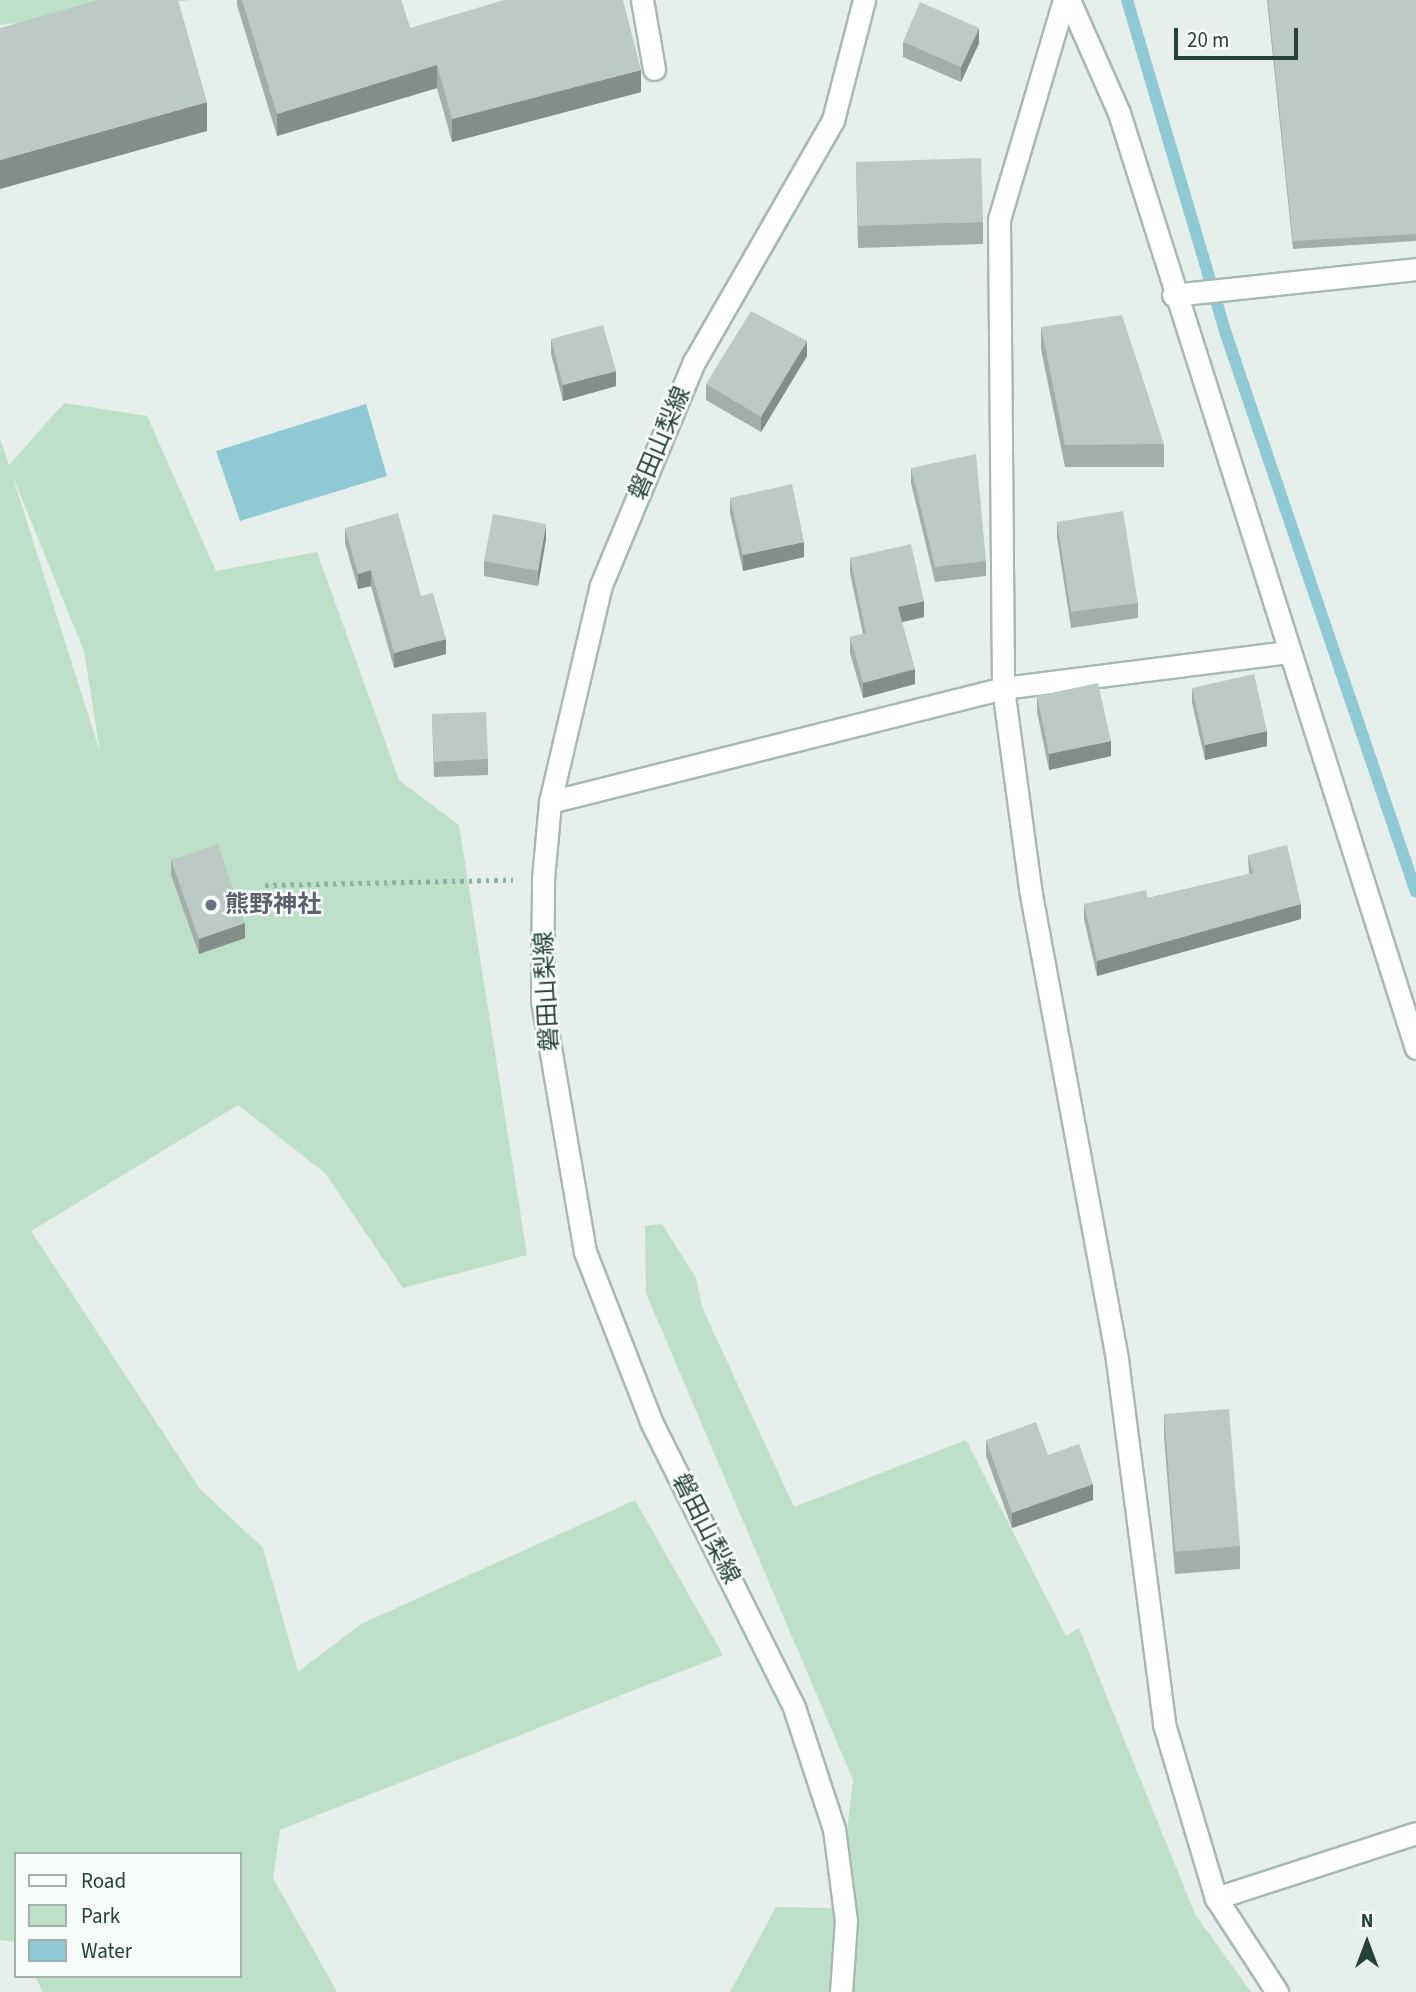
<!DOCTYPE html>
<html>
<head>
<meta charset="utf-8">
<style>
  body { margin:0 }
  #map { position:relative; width:1416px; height:1992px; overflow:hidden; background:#e6efeb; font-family:"Source Sans 3","Noto Sans JP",sans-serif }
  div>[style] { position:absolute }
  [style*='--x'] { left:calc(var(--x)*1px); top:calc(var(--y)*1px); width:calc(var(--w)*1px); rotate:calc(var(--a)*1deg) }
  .green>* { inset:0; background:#bfe0c8 }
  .water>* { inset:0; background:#8ec9d4 }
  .stream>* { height:12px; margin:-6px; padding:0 6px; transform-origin:6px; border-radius:6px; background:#8ec9d4 }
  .path>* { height:4.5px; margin-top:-2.25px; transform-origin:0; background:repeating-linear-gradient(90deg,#86b3a5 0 3.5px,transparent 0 8.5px) }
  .roads { filter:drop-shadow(2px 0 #a8b8b2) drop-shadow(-2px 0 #a8b8b2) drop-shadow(0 2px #a8b8b2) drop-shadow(0 -2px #a8b8b2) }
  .street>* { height:21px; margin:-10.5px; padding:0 10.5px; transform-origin:10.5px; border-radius:10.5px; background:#fff }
  .secondary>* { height:21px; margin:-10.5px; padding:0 10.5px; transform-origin:10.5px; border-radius:10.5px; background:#fff }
  .wall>* { inset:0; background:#a1aea9 }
  .shaded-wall>* { inset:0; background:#838d89 }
  .building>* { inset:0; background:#bbcac4 }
  .dots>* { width:19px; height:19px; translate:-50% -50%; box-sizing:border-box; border:4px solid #f7fbf9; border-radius:50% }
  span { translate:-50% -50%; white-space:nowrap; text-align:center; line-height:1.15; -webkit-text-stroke:5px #f7fbf9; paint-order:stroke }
  .street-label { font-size:24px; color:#24423a }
  .worship-label { font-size:24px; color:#5b616d; font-weight:700 }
  .left { translate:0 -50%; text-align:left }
  .legend { position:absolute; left:14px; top:1852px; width:228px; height:126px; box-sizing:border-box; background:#f7fbf9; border:2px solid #a3b1ad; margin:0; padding:9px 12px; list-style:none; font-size:21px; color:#24423a }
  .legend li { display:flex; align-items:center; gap:14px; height:35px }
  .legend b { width:35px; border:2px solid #a3b1ad }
  .north { position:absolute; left:1332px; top:1908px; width:70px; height:70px; -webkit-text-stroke:5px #f7fbf9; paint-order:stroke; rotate:0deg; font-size:19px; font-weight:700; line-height:28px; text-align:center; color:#24423a }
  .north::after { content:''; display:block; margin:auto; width:24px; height:32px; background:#24423a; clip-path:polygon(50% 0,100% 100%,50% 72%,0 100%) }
  .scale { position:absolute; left:1174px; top:28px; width:124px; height:32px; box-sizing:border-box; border:4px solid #24423a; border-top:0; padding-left:9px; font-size:21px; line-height:24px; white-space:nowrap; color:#24423a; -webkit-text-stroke:5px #f7fbf9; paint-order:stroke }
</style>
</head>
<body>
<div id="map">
  <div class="green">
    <div style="clip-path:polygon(0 0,191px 0,0 25px)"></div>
    <div style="clip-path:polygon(evenodd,64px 403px,147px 416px,216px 571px,317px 552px,399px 780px,459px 825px,527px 1255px,403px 1288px,325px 1173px,238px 1105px,31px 1231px,200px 1489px,263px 1548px,298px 1672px,361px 1624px,635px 1500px,723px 1655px,280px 1830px,273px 1878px,337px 1992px,43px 1992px,35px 1976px,240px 1976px,240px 1854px,16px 1854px,16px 1942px,0 1940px,0 438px,9px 465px,64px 403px,13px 477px,84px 651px,100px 752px,13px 478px,13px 477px)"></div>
    <div style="clip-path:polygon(662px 1224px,696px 1278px,702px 1307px,794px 1507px,966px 1440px,1066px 1636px,1079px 1628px,1195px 1914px,1251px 1992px,730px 1992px,776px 1907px,838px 1908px,853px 1780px,646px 1293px,645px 1226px)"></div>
  </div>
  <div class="water">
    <div style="clip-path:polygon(366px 404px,387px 476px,240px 521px,216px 451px)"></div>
  </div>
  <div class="stream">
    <div style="--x:1127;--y:0;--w:348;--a:73.5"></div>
    <div style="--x:1226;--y:334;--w:589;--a:71.2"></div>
  </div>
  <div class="path">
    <div style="--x:265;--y:885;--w:248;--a:-1.2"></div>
  </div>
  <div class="roads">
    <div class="street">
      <div style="--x:642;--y:0;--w:70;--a:80.1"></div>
      <div style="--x:1064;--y:0;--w:229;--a:106.5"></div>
      <div style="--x:999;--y:220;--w:468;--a:89.5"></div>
      <div style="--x:1003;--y:688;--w:203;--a:82.3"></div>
      <div style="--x:1030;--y:889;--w:479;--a:79.5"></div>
      <div style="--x:1117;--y:1360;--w:367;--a:82.6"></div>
      <div style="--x:1164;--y:1724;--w:182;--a:73.4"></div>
      <div style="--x:1216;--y:1898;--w:112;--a:57"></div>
      <div style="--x:550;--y:802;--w:467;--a:-14.1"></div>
      <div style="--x:1003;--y:688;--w:285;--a:-7.2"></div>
      <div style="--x:1216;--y:1898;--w:210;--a:-18"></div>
    </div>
    <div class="secondary">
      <div style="--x:1069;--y:0;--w:124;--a:66.1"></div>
      <div style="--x:1119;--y:113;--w:981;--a:72.38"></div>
      <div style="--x:1173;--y:295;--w:244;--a:-6.1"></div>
      <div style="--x:841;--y:1992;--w:71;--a:-86"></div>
      <div style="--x:846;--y:1921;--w:93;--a:-97.4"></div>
      <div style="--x:834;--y:1829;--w:128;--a:-108.2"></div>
      <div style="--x:794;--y:1707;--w:320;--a:-116.6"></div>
      <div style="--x:651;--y:1421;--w:181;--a:-111.3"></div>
      <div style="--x:585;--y:1252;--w:255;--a:-99.7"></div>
      <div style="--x:542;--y:1001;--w:122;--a:-89.5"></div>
      <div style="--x:543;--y:879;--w:77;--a:-84.8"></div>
      <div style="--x:550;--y:802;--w:223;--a:-76.8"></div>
      <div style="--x:601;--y:585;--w:242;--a:-67.4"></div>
      <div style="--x:694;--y:362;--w:279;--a:-60.1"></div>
      <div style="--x:833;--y:120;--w:124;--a:-75.5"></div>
    </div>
  </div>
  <div class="wall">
    <div style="clip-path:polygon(237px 0,401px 0,410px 28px,641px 92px,452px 142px,437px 88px,277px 136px,237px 5px)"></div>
    <div style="clip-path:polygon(1267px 0,1416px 0,1416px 241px,1293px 249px)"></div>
    <div style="clip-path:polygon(903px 42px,979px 43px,961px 82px,903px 57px)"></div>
    <div style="clip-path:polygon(856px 162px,983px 222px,983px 244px,858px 248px)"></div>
    <div style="clip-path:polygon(1041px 327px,1164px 444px,1164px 467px,1065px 467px,1041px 349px)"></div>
    <div style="clip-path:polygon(551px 339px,616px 386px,563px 401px,551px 354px)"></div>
    <div style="clip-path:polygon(807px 356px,761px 432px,706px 400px,706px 384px)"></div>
    <div style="clip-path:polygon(911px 468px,986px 561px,986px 576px,935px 582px,911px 483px)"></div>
    <div style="clip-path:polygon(730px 498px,804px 557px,743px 571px,730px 513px)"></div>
    <div style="clip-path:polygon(1057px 522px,1138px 603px,1138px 618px,1071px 628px,1057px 537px)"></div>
    <div style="clip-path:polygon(345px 528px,421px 596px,446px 654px,394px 668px,371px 586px,358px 589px,345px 543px)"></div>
    <div style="clip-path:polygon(546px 539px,538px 586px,484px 576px,484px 561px)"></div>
    <div style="clip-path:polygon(850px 558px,924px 617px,902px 622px,915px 684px,863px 698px,850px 653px,850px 637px,863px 634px,850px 573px)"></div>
    <div style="clip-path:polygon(1192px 688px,1267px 746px,1205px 760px,1192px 703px)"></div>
    <div style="clip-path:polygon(1037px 696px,1111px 756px,1049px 770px,1037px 712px)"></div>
    <div style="clip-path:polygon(432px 714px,488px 759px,488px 775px,434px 777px)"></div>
    <div style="clip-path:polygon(1248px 855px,1301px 919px,1097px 976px,1084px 919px,1084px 904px,1148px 898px,1249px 874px)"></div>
    <div style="clip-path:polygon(171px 860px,245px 938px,199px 954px,171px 875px)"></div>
    <div style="clip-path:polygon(1164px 1414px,1240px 1546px,1240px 1569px,1175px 1574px,1164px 1436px)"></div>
    <div style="clip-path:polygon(986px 1440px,1048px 1455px,1093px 1500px,1012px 1528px,986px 1456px)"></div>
  </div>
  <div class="shaded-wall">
    <div style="clip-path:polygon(979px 28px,979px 43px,961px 82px,961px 67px)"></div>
    <div style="clip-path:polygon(437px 65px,437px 88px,277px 136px,277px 114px)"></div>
    <div style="clip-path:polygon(641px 70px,641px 92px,452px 142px,452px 119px)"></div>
    <div style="clip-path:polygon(207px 102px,207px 131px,0 189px,0 160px)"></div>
    <div style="clip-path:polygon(807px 341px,807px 356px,761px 432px,761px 417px)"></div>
    <div style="clip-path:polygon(616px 371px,616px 386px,563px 401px,563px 385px)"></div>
    <div style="clip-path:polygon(546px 524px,546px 539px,538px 586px,538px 571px)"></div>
    <div style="clip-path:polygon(804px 542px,804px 557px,743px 571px,743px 555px)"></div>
    <div style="clip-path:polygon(371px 570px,371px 586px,358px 589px,358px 574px)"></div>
    <div style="clip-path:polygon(924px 601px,924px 617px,898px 623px,898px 607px)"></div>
    <div style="clip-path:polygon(446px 639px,446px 654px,394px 668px,394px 653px)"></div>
    <div style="clip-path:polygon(915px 669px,915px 684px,863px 698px,863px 683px)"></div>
    <div style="clip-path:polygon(1267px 731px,1267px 746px,1205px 760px,1205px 745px)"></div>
    <div style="clip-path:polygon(1111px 741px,1111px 756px,1049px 770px,1049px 754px)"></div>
    <div style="clip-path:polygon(1301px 904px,1301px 919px,1097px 976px,1097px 961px)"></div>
    <div style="clip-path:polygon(245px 923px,245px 938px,199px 954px,199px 939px)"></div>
    <div style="clip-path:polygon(1093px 1484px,1093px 1500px,1012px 1528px,1012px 1513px)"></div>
  </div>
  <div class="building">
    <div style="clip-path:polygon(98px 0,178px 0,207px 102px,0 160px,0 28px)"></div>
    <div style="clip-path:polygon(242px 0,401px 0,410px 28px,504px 0,623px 0,641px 70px,452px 119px,437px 65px,277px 114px)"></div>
    <div style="clip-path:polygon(1268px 0,1416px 0,1416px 234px,1293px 241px)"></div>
    <div style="clip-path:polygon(920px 2px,979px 28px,961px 67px,903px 42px)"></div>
    <div style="clip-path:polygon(981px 158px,983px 222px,858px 226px,856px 162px)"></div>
    <div style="clip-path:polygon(751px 311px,807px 341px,761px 417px,706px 384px)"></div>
    <div style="clip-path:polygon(1122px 315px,1164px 444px,1065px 445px,1041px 327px)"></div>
    <div style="clip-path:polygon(603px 325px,616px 371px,563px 385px,551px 339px)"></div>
    <div style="clip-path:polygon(976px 454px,986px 561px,935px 567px,911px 468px)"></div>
    <div style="clip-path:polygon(792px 484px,804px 542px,743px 555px,730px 498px)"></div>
    <div style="clip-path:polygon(1123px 511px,1138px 603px,1071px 612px,1057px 522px)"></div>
    <div style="clip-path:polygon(398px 513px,421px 596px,433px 593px,446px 639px,394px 653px,371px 570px,358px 574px,345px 528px)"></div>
    <div style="clip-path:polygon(493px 514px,546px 524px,538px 571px,484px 561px)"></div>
    <div style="clip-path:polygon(911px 544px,924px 601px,898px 607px,915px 669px,863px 683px,850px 637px,866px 633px,850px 558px)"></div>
    <div style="clip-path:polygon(1254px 674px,1267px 731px,1205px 745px,1192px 688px)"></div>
    <div style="clip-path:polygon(1098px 683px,1111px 741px,1049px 754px,1037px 696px)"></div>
    <div style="clip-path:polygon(486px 712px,488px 759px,434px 762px,432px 714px)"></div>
    <div style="clip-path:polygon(218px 844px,245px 923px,199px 939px,171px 860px)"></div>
    <div style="clip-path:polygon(1287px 845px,1301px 904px,1097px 961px,1084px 904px,1146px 890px,1148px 898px,1253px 873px,1248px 855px)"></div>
    <div style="clip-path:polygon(1229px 1409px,1240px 1546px,1175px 1552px,1164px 1414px)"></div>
    <div style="clip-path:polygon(1036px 1422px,1048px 1455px,1079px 1444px,1093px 1484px,1012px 1513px,986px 1440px)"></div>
  </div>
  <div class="dots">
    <div style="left:211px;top:905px;background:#6b7280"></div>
  </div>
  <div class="street-label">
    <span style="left:660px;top:443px;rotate:-67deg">磐田山梨線</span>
    <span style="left:547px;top:991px;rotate:-93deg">磐田山梨線</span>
    <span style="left:706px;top:1529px;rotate:63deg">磐田山梨線</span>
  </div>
  <div class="worship-label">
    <span class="left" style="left:225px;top:905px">熊野神社</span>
  </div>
  <ul class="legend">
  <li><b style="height:9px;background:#fff"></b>Road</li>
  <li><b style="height:19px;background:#bfe0c8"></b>Park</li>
  <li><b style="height:19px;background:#8ec9d4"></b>Water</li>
  </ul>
  <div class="north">N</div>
  <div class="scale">20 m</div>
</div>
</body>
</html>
